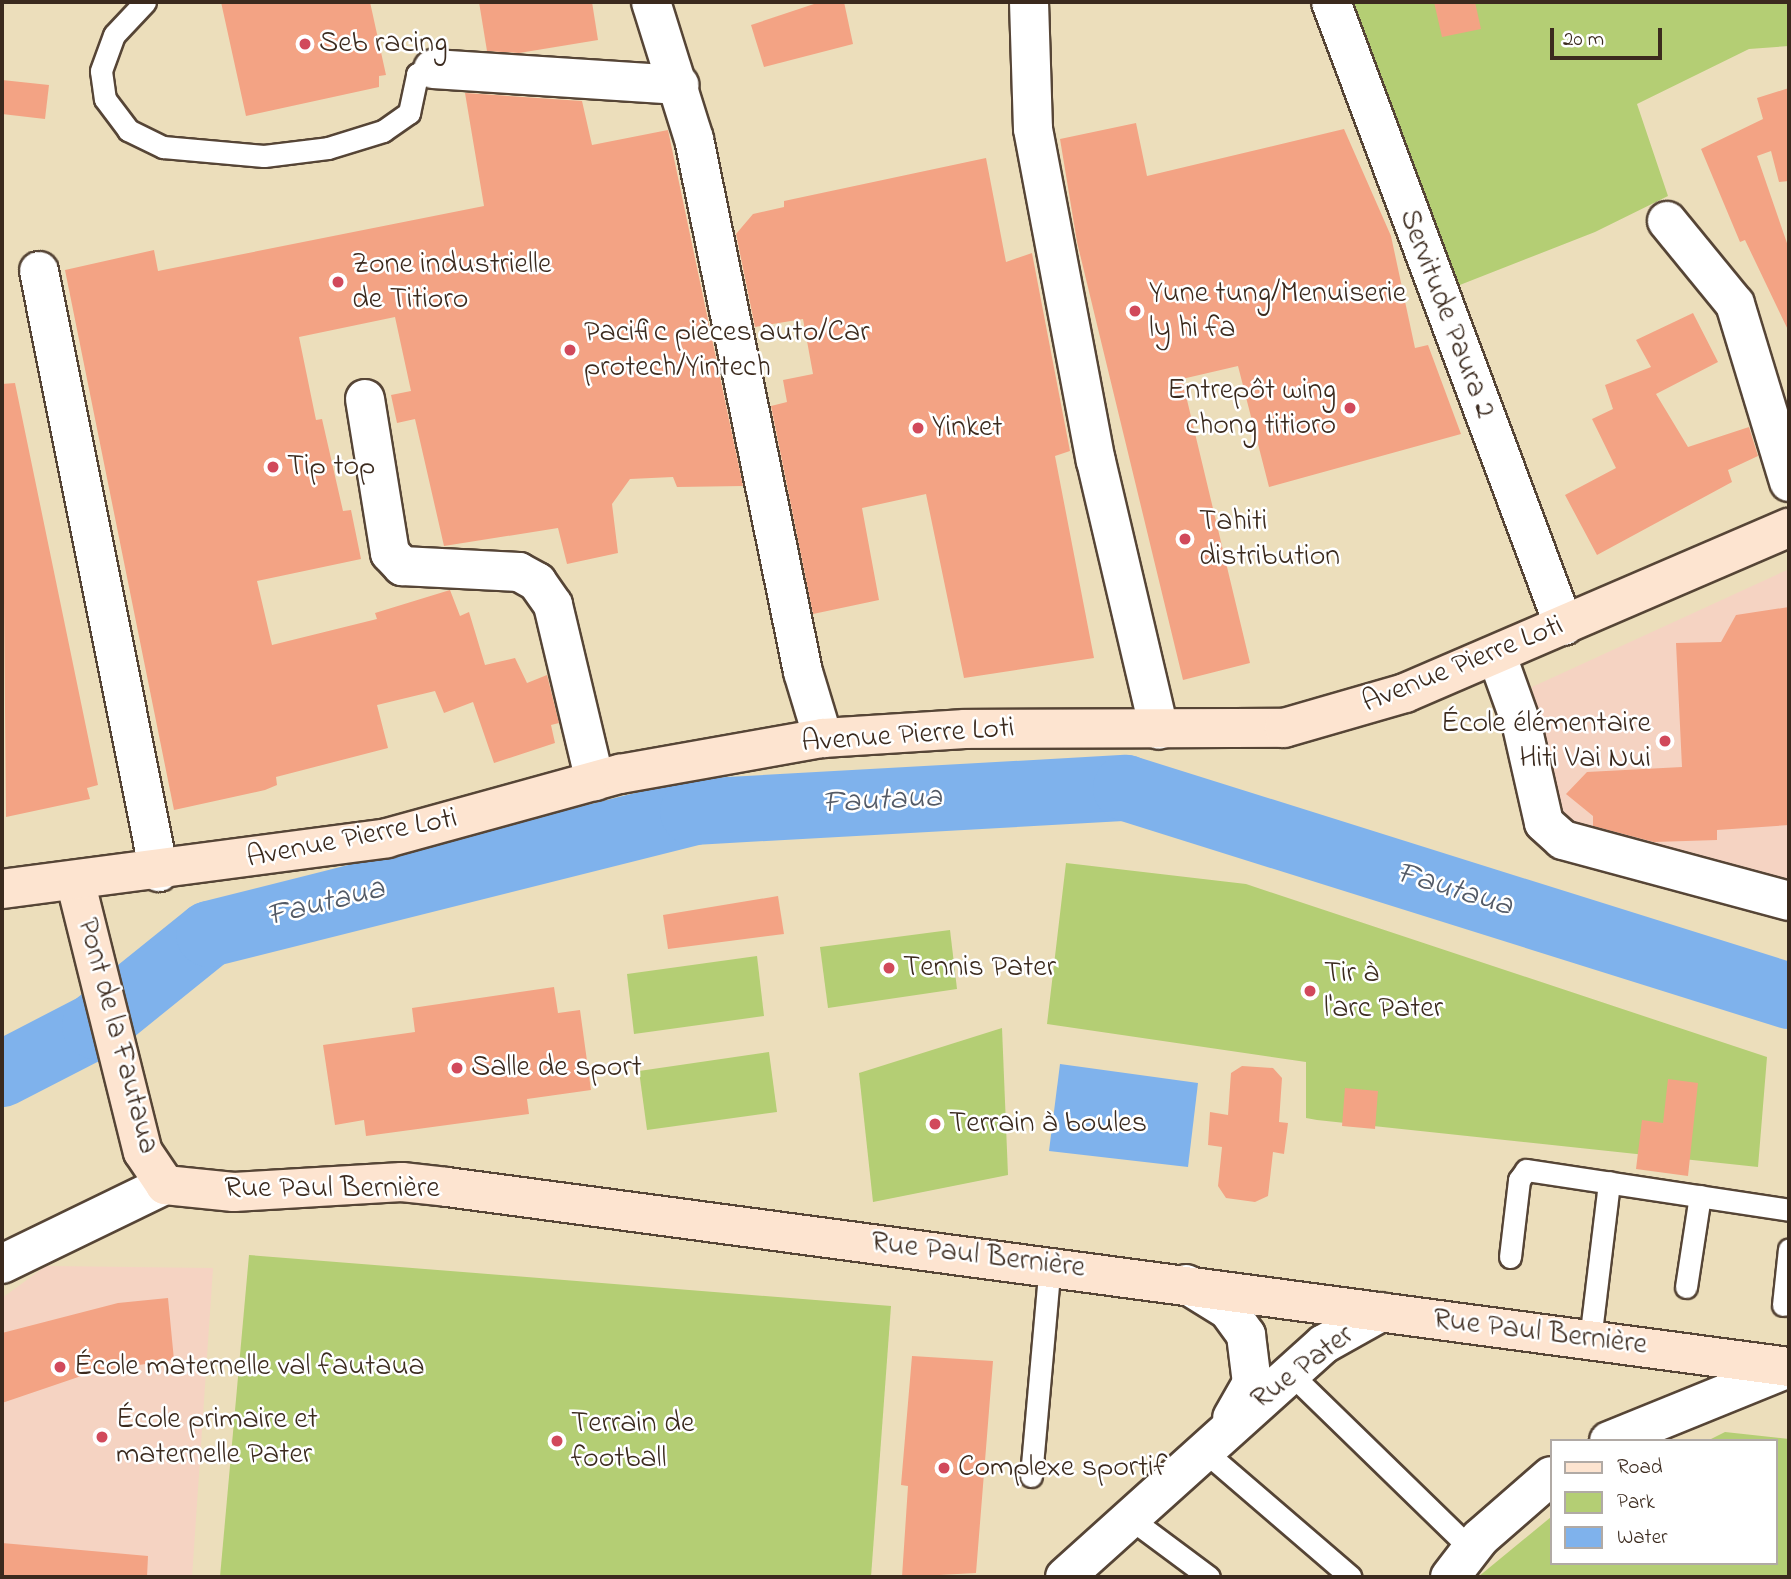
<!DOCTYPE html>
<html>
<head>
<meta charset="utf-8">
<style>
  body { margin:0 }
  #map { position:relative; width:1791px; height:1579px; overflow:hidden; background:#ecdebb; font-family:"Indie Flower",sans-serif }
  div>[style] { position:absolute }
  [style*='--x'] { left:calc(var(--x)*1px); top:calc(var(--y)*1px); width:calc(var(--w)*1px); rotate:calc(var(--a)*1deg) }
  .built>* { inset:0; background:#f5d3c2 }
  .green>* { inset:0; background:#b4ce74 }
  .water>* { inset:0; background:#7fb2ec }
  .river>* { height:66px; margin:-33px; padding:0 33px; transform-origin:33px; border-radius:33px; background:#7fb2ec }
  .building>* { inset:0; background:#f3a384 }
  .roads { filter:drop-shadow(2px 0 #564536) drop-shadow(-2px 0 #564536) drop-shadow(0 2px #564536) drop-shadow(0 -2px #564536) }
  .service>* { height:21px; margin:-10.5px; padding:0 10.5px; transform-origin:10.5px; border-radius:10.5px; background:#fff }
  .minor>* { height:38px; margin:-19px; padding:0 19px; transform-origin:19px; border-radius:19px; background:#fff }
  .secondary>* { height:38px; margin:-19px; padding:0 19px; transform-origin:19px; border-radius:19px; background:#fde4d0 }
  .dots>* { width:19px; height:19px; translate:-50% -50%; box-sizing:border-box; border:4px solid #fff; border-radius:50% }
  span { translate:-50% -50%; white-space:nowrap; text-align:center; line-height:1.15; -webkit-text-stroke:5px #fff; paint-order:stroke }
  .poi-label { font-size:30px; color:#3b2a1e }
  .left { translate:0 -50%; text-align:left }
  .right { translate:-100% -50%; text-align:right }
  .street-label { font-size:30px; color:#3b2a1e }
  .water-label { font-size:32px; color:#535a66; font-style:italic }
  .frame { position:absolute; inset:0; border:4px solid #3b2a1e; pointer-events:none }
  .legend { position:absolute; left:1550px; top:1439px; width:228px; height:126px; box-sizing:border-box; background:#fff; border:2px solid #b1aaa5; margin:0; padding:9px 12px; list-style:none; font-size:21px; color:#3b2a1e }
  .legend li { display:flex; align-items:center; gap:14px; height:35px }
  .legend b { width:35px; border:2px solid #b1aaa5 }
  .scale { position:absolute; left:1550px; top:28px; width:112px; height:32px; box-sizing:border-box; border:4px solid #3b2a1e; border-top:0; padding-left:9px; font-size:21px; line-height:24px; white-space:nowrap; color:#3b2a1e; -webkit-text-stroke:5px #fff; paint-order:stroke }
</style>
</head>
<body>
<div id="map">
  <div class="built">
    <div style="clip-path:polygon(1789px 569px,1789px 891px,1563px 822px,1548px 795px,1532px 687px)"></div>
    <div style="clip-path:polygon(46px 1266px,213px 1268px,192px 1577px,2px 1577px,2px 1298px)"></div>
  </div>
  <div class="green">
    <div style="clip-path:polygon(1341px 2px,1789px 2px,1789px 46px,1749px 49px,1637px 104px,1668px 196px,1595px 232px,1447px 290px)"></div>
    <div style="clip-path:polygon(1066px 863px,1246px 884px,1767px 1057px,1758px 1167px,1317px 1120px,1306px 1118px,1306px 1062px,1047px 1024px)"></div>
    <div style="clip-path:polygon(950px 930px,957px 989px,828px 1008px,820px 947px)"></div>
    <div style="clip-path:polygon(757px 956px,764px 1016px,634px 1034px,627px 974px)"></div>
    <div style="clip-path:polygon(1002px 1028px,1008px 1175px,873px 1202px,859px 1073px)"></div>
    <div style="clip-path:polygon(769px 1052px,777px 1112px,647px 1130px,639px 1071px)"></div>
    <div style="clip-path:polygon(249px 1255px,891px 1306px,871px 1577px,220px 1577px)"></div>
    <div style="clip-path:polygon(1725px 1432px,1789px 1439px,1789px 1577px,1478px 1577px,1551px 1517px,1551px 1563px,1775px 1563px,1775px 1441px,1707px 1441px)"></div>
  </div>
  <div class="water">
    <div style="clip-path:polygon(1060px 1064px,1198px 1083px,1188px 1167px,1049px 1151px)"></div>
  </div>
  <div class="river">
    <div style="--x:2;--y:1074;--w:105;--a:-27.3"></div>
    <div style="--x:95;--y:1026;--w:146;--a:-38.9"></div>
    <div style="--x:209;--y:934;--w:499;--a:-14.1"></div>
    <div style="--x:693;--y:812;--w:434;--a:-3.2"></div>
    <div style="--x:1126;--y:788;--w:695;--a:17.42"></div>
  </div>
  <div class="building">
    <div style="clip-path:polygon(221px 2px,370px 2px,386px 75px,379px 76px,379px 87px,246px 116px)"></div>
    <div style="clip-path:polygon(479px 2px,592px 2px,598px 40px,519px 53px,487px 51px)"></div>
    <div style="clip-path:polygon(820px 2px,844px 2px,853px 44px,764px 67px,751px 25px)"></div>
    <div style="clip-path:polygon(1434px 2px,1475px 2px,1481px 29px,1442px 37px)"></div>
    <div style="clip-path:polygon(2px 80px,49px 85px,45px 119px,2px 114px)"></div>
    <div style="clip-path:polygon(1789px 88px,1789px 181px,1779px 182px,1771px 151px,1757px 156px,1789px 249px,1789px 332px,1745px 240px,1740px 242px,1701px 149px,1763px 119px,1757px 98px)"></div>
    <div style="clip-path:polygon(465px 93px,582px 101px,592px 145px,668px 130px,743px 486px,677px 487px,673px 477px,630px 479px,612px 504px,618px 553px,567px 564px,558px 528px,444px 546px,415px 419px,397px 423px,391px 395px,411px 391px,395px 317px,299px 337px,316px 420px,322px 419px,343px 511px,351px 510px,361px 559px,257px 581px,272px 645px,377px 619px,375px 613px,450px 590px,460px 616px,469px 612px,485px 665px,515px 658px,527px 683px,547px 675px,559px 723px,551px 725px,555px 743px,494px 763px,473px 702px,444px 713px,435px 691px,377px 705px,388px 748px,276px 777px,277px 785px,265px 790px,174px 810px,65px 270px,154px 250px,158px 271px,484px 206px)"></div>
    <div style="clip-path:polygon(1136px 123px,1147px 176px,1344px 129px,1391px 236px,1415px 348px,1428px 345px,1461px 434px,1269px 487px,1238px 366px,1182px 379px,1250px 663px,1183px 680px,1077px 242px,1060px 139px)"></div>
    <div style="clip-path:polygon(986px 158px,1006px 262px,1032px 253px,1070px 451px,1055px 456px,1094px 658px,964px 678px,926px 494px,862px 508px,879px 600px,813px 614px,771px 406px,787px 402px,783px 380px,813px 374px,803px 319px,755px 327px,736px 234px,753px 214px,784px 207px,784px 201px)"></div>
    <div style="clip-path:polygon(1693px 313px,1718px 362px,1656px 394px,1688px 447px,1749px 427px,1758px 456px,1728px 470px,1732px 482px,1597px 555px,1565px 495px,1616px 468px,1592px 419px,1613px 409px,1605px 385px,1651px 367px,1636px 340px)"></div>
    <div style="clip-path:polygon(15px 383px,98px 785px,87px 788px,90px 799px,6px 817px,2px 384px)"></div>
    <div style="clip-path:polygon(1789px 607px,1789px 825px,1717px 830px,1717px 840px,1654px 842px,1593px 826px,1593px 816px,1566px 794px,1587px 772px,1682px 767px,1676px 643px,1721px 642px,1736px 615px)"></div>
    <div style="clip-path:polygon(778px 896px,784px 934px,668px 949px,663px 915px)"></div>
    <div style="clip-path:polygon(554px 987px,558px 1013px,580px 1010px,591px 1090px,527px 1099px,529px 1114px,366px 1136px,364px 1120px,335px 1125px,323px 1045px,415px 1032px,412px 1008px)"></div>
    <div style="clip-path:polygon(1242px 1066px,1273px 1068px,1282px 1078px,1279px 1122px,1288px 1123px,1284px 1154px,1273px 1152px,1268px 1196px,1255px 1202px,1226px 1198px,1218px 1186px,1222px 1147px,1208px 1145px,1210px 1112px,1228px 1115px,1231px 1073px)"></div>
    <div style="clip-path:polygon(1668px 1079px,1698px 1083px,1688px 1176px,1636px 1169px,1642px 1120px,1663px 1123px)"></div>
    <div style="clip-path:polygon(1345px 1088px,1378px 1091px,1375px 1129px,1342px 1126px)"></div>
    <div style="clip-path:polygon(168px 1298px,174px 1360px,96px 1371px,2px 1403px,2px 1333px,118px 1303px)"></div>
    <div style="clip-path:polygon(912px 1356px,993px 1361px,976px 1573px,902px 1577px,908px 1486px,901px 1485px)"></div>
    <div style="clip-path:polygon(2px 1543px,148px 1556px,147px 1577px,2px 1577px)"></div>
  </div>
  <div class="roads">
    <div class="service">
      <div style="--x:145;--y:2;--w:45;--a:133.2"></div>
      <div style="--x:114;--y:35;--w:38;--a:110"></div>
      <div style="--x:101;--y:71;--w:28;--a:82"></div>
      <div style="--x:105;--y:99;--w:39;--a:53"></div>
      <div style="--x:128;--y:130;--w:39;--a:26"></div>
      <div style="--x:163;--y:147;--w:101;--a:5.1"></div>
      <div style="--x:264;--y:156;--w:64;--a:-7.1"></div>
      <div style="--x:328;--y:148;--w:58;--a:-17.2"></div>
      <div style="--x:383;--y:131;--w:32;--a:-35"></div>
      <div style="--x:409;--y:113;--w:40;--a:-78"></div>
      <div style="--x:417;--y:74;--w:17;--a:-17"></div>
      <div style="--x:1510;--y:1257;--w:78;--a:-83.3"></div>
      <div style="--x:1519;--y:1180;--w:12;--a:-55"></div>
      <div style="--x:1526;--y:1170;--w:266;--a:8.6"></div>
      <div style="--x:1686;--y:1287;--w:92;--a:-81.3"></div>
      <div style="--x:1783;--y:1305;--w:56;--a:-83.9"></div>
      <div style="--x:1590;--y:1340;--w:159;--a:-83.1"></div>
      <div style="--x:1291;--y:1374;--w:251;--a:44.2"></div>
      <div style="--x:1202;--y:1449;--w:196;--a:40.7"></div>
      <div style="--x:1031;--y:1476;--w:214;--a:-84.9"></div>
      <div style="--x:1127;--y:1516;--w:102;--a:36.6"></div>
    </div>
    <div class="minor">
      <div style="--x:651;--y:2;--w:144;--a:72.6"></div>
      <div style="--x:694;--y:139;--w:544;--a:78.44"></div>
      <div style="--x:803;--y:672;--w:69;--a:73.1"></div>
      <div style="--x:1029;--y:2;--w:127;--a:88.2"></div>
      <div style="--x:1033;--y:129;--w:338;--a:79.3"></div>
      <div style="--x:1096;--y:461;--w:276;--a:76.8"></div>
      <div style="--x:1331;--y:2;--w:666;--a:69.52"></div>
      <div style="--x:433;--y:69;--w:247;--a:3.7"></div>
      <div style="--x:1667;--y:221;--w:107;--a:50.7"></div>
      <div style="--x:1735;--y:304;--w:186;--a:73.1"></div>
      <div style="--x:39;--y:271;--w:613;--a:78.71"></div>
      <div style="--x:365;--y:399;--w:156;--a:80.8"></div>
      <div style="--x:390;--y:553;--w:18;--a:47"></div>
      <div style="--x:402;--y:566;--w:117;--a:2.9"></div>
      <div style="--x:519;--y:572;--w:21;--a:29"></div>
      <div style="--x:537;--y:582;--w:28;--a:55"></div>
      <div style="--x:553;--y:605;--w:181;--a:76.6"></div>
      <div style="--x:1497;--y:656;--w:74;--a:70.3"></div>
      <div style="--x:1522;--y:726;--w:99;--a:77.2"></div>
      <div style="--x:1544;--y:823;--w:25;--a:42"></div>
      <div style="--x:1563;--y:840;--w:234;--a:15.1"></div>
      <div style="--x:2;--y:1264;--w:181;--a:-25.9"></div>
      <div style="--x:1186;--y:1284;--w:49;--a:31.8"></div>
      <div style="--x:1228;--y:1310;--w:31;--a:54"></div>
      <div style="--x:1246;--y:1335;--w:48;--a:82.9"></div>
      <div style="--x:1252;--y:1383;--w:40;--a:119.7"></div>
      <div style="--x:1609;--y:1441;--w:194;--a:-22.1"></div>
      <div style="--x:1065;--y:1577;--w:348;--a:-42"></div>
      <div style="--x:1324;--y:1344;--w:65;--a:-29.3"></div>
      <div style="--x:1450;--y:1577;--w:49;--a:-52.4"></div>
      <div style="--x:1480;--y:1538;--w:94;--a:-41.1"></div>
    </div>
    <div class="secondary">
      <div style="--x:76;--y:884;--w:276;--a:76"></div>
      <div style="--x:143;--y:1152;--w:40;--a:56"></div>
      <div style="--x:165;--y:1185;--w:69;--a:5.8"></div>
      <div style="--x:234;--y:1192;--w:168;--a:-3.4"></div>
      <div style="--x:402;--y:1182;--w:45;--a:6.3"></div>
      <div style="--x:447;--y:1187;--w:1354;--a:7.64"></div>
      <div style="--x:2;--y:889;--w:388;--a:-7.5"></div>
      <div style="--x:387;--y:838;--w:242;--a:-15.4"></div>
      <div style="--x:620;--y:774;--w:206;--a:-10.1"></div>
      <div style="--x:823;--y:738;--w:142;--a:-3.6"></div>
      <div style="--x:965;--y:729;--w:319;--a:-0.2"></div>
      <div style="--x:1284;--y:728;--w:126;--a:-16.1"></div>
      <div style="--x:1405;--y:693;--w:418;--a:-23.3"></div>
    </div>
  </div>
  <div class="dots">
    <div style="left:305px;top:44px;background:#d1495b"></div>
    <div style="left:338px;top:282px;background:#d1495b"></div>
    <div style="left:1135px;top:311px;background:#d1495b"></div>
    <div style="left:570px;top:350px;background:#d1495b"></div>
    <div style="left:1350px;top:408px;background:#d1495b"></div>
    <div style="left:918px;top:428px;background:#d1495b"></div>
    <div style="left:273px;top:467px;background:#d1495b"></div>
    <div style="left:1185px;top:539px;background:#d1495b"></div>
    <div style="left:1665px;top:741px;background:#d1495b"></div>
    <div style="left:889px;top:968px;background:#d1495b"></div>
    <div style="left:1310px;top:991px;background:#d1495b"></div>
    <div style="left:457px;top:1068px;background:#d1495b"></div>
    <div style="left:935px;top:1124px;background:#d1495b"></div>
    <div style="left:60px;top:1367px;background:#d1495b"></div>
    <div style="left:102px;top:1437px;background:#d1495b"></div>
    <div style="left:557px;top:1441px;background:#d1495b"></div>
    <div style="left:944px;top:1468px;background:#d1495b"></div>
  </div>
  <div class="poi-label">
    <span class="left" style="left:319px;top:44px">Seb racing</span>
    <span class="left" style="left:352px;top:282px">Zone industrielle<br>de Titioro</span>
    <span class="left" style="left:1149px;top:311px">Yune tung/Menuiserie<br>ly hi fa</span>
    <span class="left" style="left:584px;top:350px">Pacific pièces auto/Car<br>protech/Yintech</span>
    <span class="right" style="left:1336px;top:408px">Entrepôt wing<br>chong titioro</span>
    <span class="left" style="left:932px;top:428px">Yinket</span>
    <span class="left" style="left:287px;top:467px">Tip top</span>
    <span class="left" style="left:1199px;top:539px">Tahiti<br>distribution</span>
    <span class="right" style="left:1651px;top:741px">École élémentaire<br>Hiti Vai Nui</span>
    <span class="left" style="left:903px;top:968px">Tennis Pater</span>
    <span class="left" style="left:1324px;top:991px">Tir à<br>l'arc Pater</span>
    <span class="left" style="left:471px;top:1068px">Salle de sport</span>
    <span class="left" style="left:949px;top:1124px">Terrain à boules</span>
    <span class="left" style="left:74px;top:1367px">École maternelle val fautaua</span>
    <span class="left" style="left:116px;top:1437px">École primaire et<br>maternelle Pater</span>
    <span class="left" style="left:571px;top:1441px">Terrain de<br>football</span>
    <span class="left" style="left:958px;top:1468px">Complexe sportif</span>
  </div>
  <div class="street-label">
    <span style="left:1446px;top:314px;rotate:69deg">Servitude Paura 2</span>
    <span style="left:1463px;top:665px;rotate:-22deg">Avenue Pierre Loti</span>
    <span style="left:908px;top:736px;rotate:-4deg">Avenue Pierre Loti</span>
    <span style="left:352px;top:839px;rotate:-11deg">Avenue Pierre Loti</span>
    <span style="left:117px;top:1036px;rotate:75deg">Pont de la Fautaua</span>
    <span style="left:332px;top:1189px">Rue Paul Bernière</span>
    <span style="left:978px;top:1256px;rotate:7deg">Rue Paul Bernière</span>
    <span style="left:1540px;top:1333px;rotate:7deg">Rue Paul Bernière</span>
    <span style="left:1303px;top:1368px;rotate:-37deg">Rue Pater</span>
  </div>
  <div class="water-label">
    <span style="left:882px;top:802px;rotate:-3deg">Fautaua</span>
    <span style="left:1454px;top:891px;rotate:17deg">Fautaua</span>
    <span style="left:326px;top:904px;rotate:-14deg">Fautaua</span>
  </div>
  <div class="frame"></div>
  <ul class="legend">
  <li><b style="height:9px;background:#fde4d0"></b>Road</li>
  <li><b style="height:19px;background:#b4ce74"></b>Park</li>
  <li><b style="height:19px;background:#7fb2ec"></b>Water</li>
  </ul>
  <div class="scale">20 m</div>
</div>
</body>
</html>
